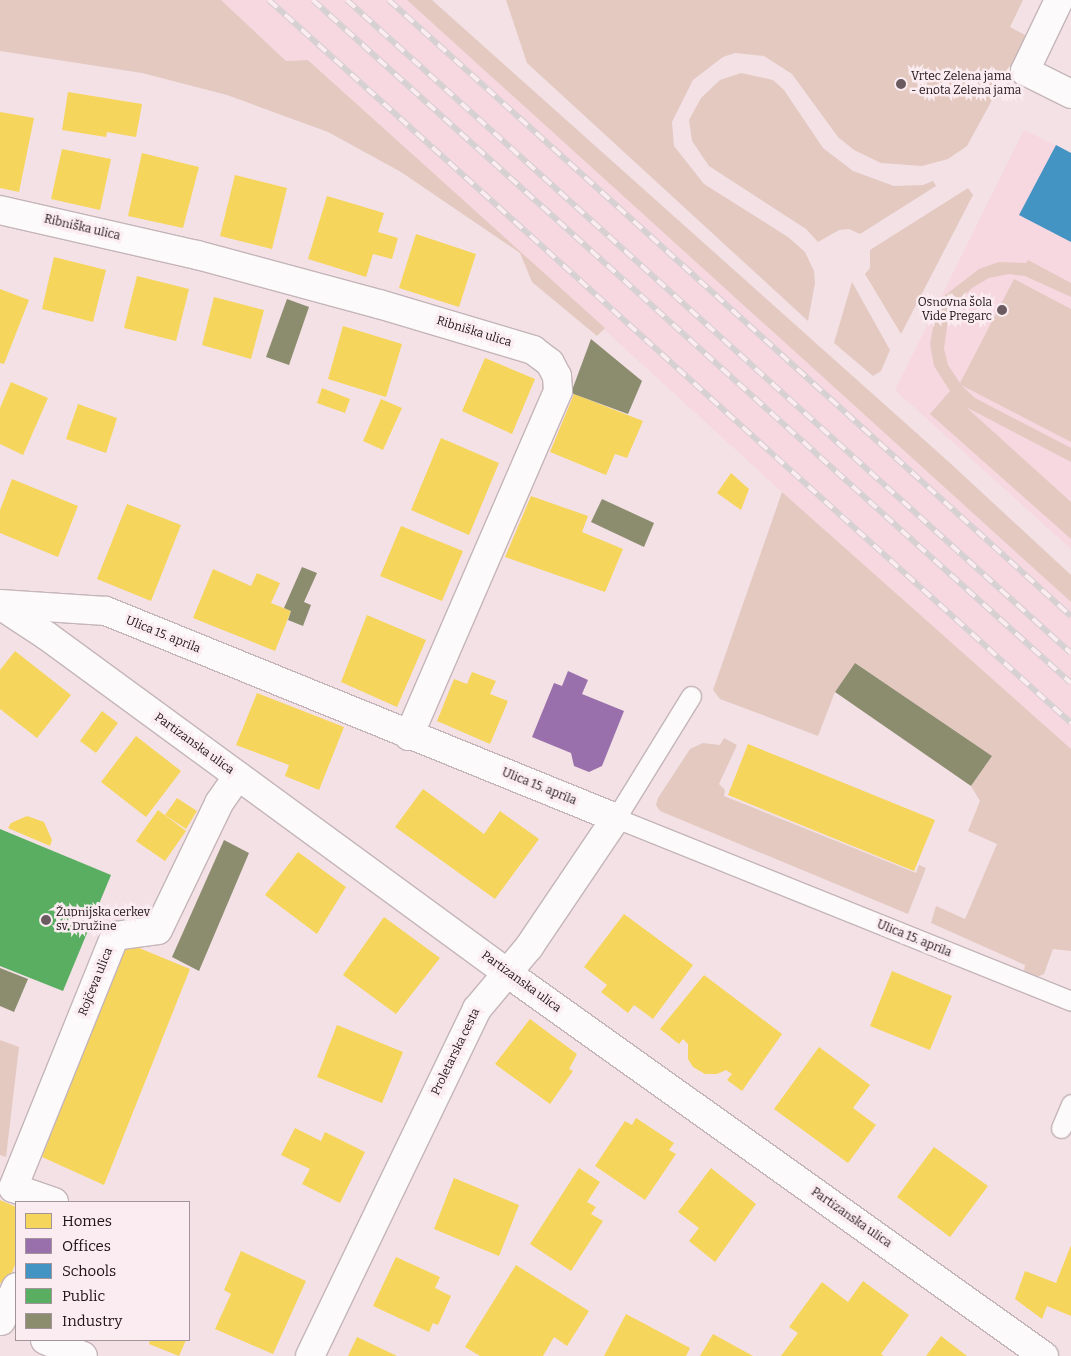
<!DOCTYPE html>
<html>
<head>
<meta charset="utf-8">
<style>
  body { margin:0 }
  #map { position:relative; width:1071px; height:1356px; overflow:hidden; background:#f3e1e6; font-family:Bitter,serif }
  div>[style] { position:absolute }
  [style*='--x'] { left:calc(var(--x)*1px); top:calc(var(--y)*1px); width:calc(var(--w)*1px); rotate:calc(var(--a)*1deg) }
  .built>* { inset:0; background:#f7d7e0 }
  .green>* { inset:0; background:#e4c9c0 }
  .homes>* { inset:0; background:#f6d55c }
  .offices>* { inset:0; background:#9970ab }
  .schools>* { inset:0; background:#4393c3 }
  .public>* { inset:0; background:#5aae61 }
  .industry>* { inset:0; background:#8c8c6e }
  .roads { filter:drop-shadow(1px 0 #c4b5b9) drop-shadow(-1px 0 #c4b5b9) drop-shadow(0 1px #c4b5b9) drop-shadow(0 -1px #c4b5b9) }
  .lane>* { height:19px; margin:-9.5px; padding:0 9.5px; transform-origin:9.5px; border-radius:9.5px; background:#fdfafb }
  .street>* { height:28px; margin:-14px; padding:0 14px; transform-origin:14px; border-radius:14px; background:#fdfafb }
  .secondary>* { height:28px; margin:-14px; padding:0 14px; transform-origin:14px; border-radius:14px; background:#fdfafb }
  .rail>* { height:5.5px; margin-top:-2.75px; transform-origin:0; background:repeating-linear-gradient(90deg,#faecf0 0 11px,#d5d0d2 0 22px); box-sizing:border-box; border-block:1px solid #d5d0d2 }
  .dots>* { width:14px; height:14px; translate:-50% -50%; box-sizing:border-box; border:2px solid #faecf0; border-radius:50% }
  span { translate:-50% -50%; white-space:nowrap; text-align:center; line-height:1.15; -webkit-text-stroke:5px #faecf0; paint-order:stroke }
  .poi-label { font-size:12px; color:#1f1317 }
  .left { translate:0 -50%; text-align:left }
  .right { translate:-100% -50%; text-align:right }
  .street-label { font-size:12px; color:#1f1317 }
  .legend { position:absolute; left:15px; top:1201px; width:175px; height:140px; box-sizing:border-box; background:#faecf0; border:1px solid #a29599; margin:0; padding:6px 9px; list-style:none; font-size:15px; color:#1f1317 }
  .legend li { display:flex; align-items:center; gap:10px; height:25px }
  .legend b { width:25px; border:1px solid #a29599 }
</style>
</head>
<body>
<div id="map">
  <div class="built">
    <div style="clip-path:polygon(221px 0,407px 0,1071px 602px,1071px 749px,782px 492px,309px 60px,286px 61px)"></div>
    <div style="clip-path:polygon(1024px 130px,1071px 153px,1071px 549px,895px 390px)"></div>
  </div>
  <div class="green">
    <div style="clip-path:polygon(0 0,221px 0,286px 61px,308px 60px,605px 328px,597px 336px,532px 282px,520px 253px,401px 172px,328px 132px,227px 95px,142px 73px,0 51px)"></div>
    <div style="clip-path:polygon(407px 0,432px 0,950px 463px,1071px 575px,1071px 602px)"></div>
    <div style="clip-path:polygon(506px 0,1023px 0,1010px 27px,1027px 36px,967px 146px,948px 159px,922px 166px,881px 163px,854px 150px,838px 137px,792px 74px,764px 56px,735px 53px,723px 57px,693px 80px,672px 122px,674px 146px,704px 184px,788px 237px,805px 252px,814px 271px,815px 283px,808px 321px,527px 63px)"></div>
    <div style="clip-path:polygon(741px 73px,773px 80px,784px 90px,823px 148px,853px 171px,894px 186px,923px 185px,933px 181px,936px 186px,860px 234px,849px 229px,839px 230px,818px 242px,806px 229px,709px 166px,692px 141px,689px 120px,701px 98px,720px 80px)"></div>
    <div style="clip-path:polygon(968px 188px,973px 195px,901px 334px,865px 274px,870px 268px,870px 250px)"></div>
    <div style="clip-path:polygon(1028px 260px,1071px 283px,1071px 297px,1025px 276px,1009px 274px,989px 278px,972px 288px,956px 303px,948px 319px,944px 349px,948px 365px,960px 383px,1014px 279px,1071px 309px,1071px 442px,961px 385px,975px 398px,1071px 448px,1071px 462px,966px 407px,1071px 502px,1071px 539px,930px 414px,950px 391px,934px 366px,930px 344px,936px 312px,944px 296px,979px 269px,999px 262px,1026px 263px)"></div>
    <div style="clip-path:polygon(852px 282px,890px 350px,881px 371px,873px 376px,834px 343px)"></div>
    <div style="clip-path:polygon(782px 492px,1071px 749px,1071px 951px,1053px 949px,1044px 974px,1037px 977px,1024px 971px,1025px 965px,931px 923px,936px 906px,965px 919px,997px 844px,968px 831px,980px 801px,971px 786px,992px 756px,855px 663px,835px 692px,818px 736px,720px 699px,713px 690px)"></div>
    <div style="clip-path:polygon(724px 738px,737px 745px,719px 784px,725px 790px,724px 796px,916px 873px,919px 865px,926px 868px,908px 914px,660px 811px,656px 805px,658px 798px,690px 749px,703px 743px,720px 745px)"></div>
    <div style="clip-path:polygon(0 1040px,19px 1047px,6px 1157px,0 1155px)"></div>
  </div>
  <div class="homes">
    <div style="clip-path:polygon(68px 92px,142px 104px,136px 137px,107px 132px,106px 137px,62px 130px)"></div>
    <div style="clip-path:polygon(0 112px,34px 118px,19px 192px,0 188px)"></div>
    <div style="clip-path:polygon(62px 149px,111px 159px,100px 210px,51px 199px)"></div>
    <div style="clip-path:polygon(142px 153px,199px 167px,183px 228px,128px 216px)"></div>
    <div style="clip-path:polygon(235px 175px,287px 188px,272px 249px,220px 236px)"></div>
    <div style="clip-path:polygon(327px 196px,384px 213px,378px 232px,398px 238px,392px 259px,373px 254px,366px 277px,308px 259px)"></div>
    <div style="clip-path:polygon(416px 234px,476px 254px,459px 307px,399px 288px)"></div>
    <div style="clip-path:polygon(54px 257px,106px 270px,93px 322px,42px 309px)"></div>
    <div style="clip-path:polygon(137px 276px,189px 289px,176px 341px,124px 328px)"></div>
    <div style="clip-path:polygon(0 289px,29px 300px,4px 364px,0 363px)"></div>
    <div style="clip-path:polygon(214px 297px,264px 310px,251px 359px,202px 345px)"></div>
    <div style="clip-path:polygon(343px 326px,402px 344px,386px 397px,328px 379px)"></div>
    <div style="clip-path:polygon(485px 358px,535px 379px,512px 434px,462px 411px)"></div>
    <div style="clip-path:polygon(11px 382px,48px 398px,23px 455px,0 444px,0 408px)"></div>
    <div style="clip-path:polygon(322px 388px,350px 399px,345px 413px,317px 403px)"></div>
    <div style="clip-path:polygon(574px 394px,643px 421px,627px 458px,615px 454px,606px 475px,550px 452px)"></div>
    <div style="clip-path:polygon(381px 399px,402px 408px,383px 450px,363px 441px)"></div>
    <div style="clip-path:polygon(78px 404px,117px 418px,106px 453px,66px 439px)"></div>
    <div style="clip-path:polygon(441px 438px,499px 463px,469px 535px,411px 510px)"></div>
    <div style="clip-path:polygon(731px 473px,749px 489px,741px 510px,717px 493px)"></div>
    <div style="clip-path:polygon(12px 479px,78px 506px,58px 557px,0 533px,0 510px)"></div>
    <div style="clip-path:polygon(531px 496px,588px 516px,582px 532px,623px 549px,605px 592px,505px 557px)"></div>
    <div style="clip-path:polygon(127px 504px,181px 525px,151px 601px,97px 579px)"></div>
    <div style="clip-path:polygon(401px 526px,463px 551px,442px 601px,380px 576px)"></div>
    <div style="clip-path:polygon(213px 569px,251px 586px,257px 573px,280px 583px,271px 603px,291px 611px,275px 651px,193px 618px)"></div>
    <div style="clip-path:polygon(367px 615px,426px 640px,397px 707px,341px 682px)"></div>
    <div style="clip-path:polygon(15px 651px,71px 695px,37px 738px,0 709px,0 670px)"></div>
    <div style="clip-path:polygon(472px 672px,496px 681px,490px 694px,508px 701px,490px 744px,437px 721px,454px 679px,467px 684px)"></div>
    <div style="clip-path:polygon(257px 693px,344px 727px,319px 790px,285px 776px,289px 765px,236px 745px)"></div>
    <div style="clip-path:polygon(102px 711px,118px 723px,96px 753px,80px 741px)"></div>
    <div style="clip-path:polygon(136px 736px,181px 771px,146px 817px,101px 782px)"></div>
    <div style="clip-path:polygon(748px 744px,935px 820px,914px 871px,728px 795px)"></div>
    <div style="clip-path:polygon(423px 789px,484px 834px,500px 811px,539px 839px,495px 899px,395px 827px)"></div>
    <div style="clip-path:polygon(177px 798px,197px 811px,186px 829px,165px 815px)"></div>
    <div style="clip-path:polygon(158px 810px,186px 831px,165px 861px,136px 841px)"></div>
    <div style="clip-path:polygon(27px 816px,44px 822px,52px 840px,50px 846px,8px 828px,11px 823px)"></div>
    <div style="clip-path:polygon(298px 852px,346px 887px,317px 934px,265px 895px)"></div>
    <div style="clip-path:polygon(624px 914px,693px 965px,653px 1019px,634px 1005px,628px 1013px,601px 992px,607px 985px,584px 967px)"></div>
    <div style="clip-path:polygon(384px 917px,440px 958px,396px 1014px,343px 975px)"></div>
    <div style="clip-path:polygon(127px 943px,190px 969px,104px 1185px,42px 1157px)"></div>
    <div style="clip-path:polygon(892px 971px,952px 996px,930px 1050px,870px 1026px)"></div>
    <div style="clip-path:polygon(704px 975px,782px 1034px,742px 1091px,727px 1080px,732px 1074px,726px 1070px,717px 1074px,705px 1074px,693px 1067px,688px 1059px,688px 1044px,683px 1039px,679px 1044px,660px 1029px)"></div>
    <div style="clip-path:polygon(530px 1019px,577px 1054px,569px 1069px,573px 1071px,550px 1104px,495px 1064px)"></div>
    <div style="clip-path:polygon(337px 1025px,403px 1052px,382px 1103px,317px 1077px)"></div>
    <div style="clip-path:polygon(819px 1047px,870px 1085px,853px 1108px,876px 1125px,848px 1163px,774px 1109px)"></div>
    <div style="clip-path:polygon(636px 1118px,674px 1143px,669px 1150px,676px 1154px,645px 1200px,595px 1166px,625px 1121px,632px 1125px)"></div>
    <div style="clip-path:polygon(295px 1128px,321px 1141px,325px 1132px,365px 1152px,340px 1203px,302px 1184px,310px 1169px,281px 1155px)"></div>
    <div style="clip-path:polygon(934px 1147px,988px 1186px,950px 1237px,897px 1197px)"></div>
    <div style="clip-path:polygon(579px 1168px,600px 1182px,587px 1202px,596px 1207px,591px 1214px,603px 1221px,571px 1271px,530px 1244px)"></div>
    <div style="clip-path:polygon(711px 1168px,756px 1204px,715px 1262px,689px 1241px,699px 1228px,678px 1212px)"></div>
    <div style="clip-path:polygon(454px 1178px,519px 1205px,499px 1256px,434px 1229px)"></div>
    <div style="clip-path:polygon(0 1200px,16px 1207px,16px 1262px,7px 1285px,0 1283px)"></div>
    <div style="clip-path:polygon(1071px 1245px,1071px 1316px,1047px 1306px,1042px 1319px,1015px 1299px,1025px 1271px,1056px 1283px)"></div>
    <div style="clip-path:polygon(241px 1251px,306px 1281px,273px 1354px,215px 1329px,231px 1294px,224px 1290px)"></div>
    <div style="clip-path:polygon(396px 1257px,440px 1277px,435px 1288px,451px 1296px,438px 1325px,433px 1323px,429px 1332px,373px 1306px)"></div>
    <div style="clip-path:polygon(516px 1265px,589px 1311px,567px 1346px,554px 1337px,543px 1356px,480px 1356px,465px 1347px)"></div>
    <div style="clip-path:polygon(863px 1281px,909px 1315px,881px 1354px,884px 1356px,781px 1356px,798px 1333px,789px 1327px,822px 1282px,848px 1302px)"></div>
    <div style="clip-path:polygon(626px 1314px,690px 1348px,686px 1356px,604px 1356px)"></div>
    <div style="clip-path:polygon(713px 1334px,753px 1356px,700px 1356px)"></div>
    <div style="clip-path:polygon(941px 1336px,967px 1356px,926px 1356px)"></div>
    <div style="clip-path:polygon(357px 1337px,397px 1356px,348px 1356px)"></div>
    <div style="clip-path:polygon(150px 1340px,186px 1340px,179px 1356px,149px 1344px)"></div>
  </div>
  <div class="offices">
    <div style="clip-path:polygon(568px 671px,588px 680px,582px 694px,624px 711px,602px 766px,589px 772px,574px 766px,571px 753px,532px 737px,554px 683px,562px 686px)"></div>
  </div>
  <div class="schools">
    <div style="clip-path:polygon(1056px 145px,1071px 153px,1071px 242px,1019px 215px)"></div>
  </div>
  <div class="public">
    <div style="clip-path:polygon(0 829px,111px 875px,63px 991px,0 966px)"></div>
  </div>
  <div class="industry">
    <div style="clip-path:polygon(287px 299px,309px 307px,289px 365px,266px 357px)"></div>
    <div style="clip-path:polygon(591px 339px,642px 381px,628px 414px,571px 393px)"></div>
    <div style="clip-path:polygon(602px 499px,654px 523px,644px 547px,591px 522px)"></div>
    <div style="clip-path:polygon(302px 567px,317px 573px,304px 602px,311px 605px,303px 626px,288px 620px,291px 611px,284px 608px)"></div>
    <div style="clip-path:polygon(855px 663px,992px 756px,971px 786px,835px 692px)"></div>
    <div style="clip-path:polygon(224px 840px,249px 853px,199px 971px,172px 957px)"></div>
    <div style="clip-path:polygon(0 968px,28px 979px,14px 1012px,0 1006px)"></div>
  </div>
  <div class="roads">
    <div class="lane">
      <div style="--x:691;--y:696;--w:143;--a:121.6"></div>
      <div style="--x:616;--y:818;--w:490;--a:21.9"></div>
      <div style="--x:1061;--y:1128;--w:26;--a:-67"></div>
    </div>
    <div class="street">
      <div style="--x:1059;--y:0;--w:79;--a:115.6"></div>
      <div style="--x:1025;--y:71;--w:51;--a:26.6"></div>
      <div style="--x:0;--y:210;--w:202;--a:12.9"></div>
      <div style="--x:197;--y:255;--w:188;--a:15.1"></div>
      <div style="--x:379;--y:304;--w:161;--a:16.6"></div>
      <div style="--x:533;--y:350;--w:21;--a:37"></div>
      <div style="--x:550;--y:363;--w:15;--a:62"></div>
      <div style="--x:557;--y:376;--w:15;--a:86"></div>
      <div style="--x:558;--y:391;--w:376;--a:113.4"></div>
      <div style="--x:0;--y:604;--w:106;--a:3.8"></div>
      <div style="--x:106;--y:611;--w:550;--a:22.09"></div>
      <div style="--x:616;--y:818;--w:156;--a:124"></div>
      <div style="--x:529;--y:947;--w:81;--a:130"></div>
      <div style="--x:477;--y:1009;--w:385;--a:115.7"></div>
      <div style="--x:54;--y:1202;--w:43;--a:-161.1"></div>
      <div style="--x:13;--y:1188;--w:272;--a:-68"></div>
      <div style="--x:115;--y:936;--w:43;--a:-7.9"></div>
      <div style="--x:158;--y:930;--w:141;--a:-64.3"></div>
      <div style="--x:219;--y:803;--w:33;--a:-55"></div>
      <div style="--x:1;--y:1321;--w:37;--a:-66"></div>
      <div style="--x:45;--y:1340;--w:41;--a:22.8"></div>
    </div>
    <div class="secondary">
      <div style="--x:0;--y:605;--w:56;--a:33.4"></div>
      <div style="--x:47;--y:636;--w:569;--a:36.21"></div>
      <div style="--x:506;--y:972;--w:661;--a:35.52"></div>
    </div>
  </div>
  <div class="rail">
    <div style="--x:269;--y:0;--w:1080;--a:42.03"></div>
    <div style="--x:313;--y:0;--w:1020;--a:42.02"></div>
    <div style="--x:347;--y:0;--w:975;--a:42.05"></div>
    <div style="--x:389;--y:0;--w:919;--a:42.09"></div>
  </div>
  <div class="dots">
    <div style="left:901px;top:84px;background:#695b5f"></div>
    <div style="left:1002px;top:310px;background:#695b5f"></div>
    <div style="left:46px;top:920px;background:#695b5f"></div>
  </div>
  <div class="poi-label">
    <span class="left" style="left:911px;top:84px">Vrtec Zelena jama<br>- enota Zelena jama</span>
    <span class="right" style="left:992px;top:310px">Osnovna šola<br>Vide Pregarc</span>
    <span class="left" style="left:56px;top:920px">Župnijska cerkev<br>sv. Družine</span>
  </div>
  <div class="street-label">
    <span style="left:82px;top:228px;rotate:13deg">Ribniška ulica</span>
    <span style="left:474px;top:332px;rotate:17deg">Ribniška ulica</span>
    <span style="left:163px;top:635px;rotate:22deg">Ulica 15. aprila</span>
    <span style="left:194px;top:744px;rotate:36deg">Partizanska ulica</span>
    <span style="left:539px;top:787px;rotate:22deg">Ulica 15. aprila</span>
    <span style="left:914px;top:939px;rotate:22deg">Ulica 15. aprila</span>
    <span style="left:96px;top:982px;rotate:-68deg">Rojčeva ulica</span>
    <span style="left:521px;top:982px;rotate:36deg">Partizanska ulica</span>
    <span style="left:456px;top:1052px;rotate:-64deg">Proletarska cesta</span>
    <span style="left:851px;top:1218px;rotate:35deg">Partizanska ulica</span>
  </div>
  <ul class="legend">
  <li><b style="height:14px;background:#f6d55c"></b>Homes</li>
  <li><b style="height:14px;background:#9970ab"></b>Offices</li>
  <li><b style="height:14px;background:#4393c3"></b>Schools</li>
  <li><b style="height:14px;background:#5aae61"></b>Public</li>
  <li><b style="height:14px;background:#8c8c6e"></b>Industry</li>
  </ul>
</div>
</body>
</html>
